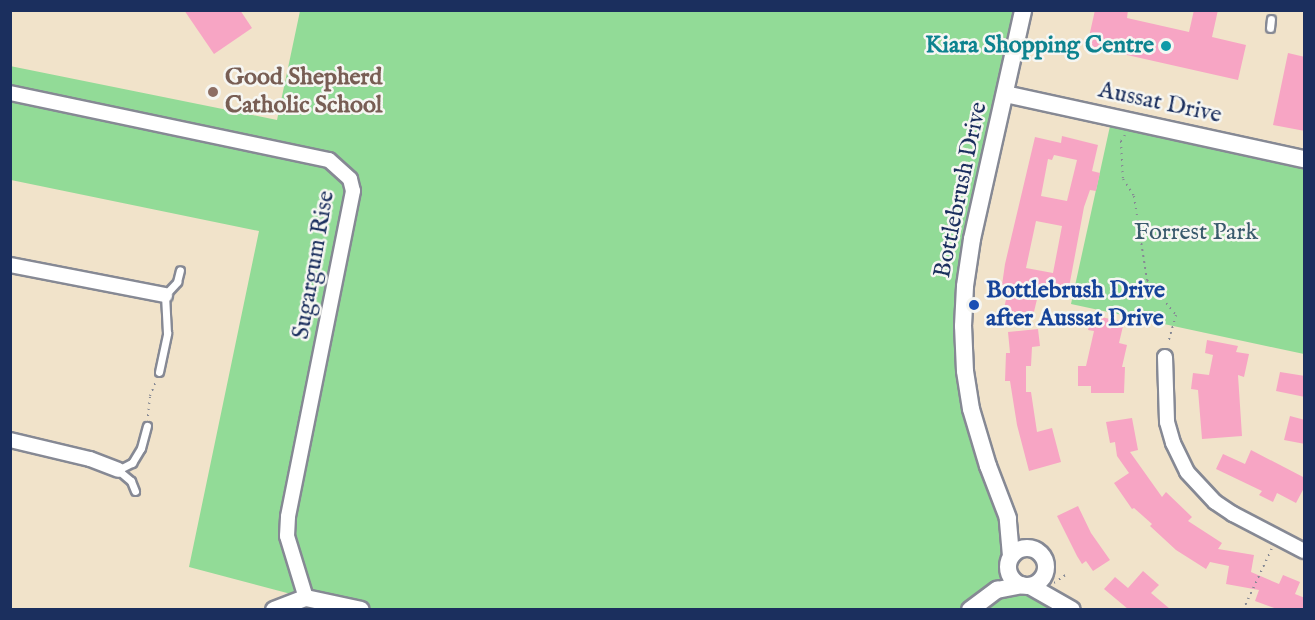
<!DOCTYPE html>
<html>
<head>
<meta charset="utf-8">
<style>
  body { margin:0 }
  #map { position:relative; width:1315px; height:620px; overflow:hidden; background:#f1e3ca; font-family:"IM FELL English",serif }
  div>[style] { position:absolute }
  [style*='--x'] { left:calc(var(--x)*1px); top:calc(var(--y)*1px); width:calc(var(--w)*1px); rotate:calc(var(--a)*1deg) }
  .green>* { inset:0; background:#92db97 }
  .building>* { inset:0; background:#f7a5c4 }
  .path>* { height:2px; margin-top:-1px; transform-origin:0; background:repeating-linear-gradient(90deg,#868994 0 1.5px,transparent 0 6px) }
  .roads { filter:drop-shadow(2px 0 #868994) drop-shadow(-2px 0 #868994) drop-shadow(0 2px #868994) drop-shadow(0 -2px #868994) }
  .service>* { height:7px; margin:-3.5px; padding:0 3.5px; transform-origin:3.5px; border-radius:3.5px; background:#fff }
  .minor>* { height:14px; margin:-7px; padding:0 7px; transform-origin:7px; border-radius:7px; background:#fff }
  .tertiary>* { height:16px; margin:-8px; padding:0 8px; transform-origin:8px; border-radius:8px; background:#fff }
  .tertiary>.ring { margin:-8px; padding:0; box-sizing:content-box; background:none; border:16px solid #fff; border-radius:50% }
  .dots>* { width:16px; height:16px; translate:-50% -50%; box-sizing:border-box; border:3px solid #f6f6f2; border-radius:50% }
  span { translate:-50% -50%; white-space:nowrap; text-align:center; line-height:1.15; -webkit-text-stroke:5px #f6f6f2; paint-order:stroke }
  .culture-label { font-size:24px; color:#0d838f; font-weight:700 }
  .right { translate:-100% -50%; text-align:right }
  .education-label { font-size:24px; color:#785e54; font-weight:700 }
  .left { translate:0 -50%; text-align:left }
  .street-label { font-size:24px; color:#1b2f5e }
  .park-label { font-size:24px; color:#395a6c }
  .transit-label { font-size:24px; color:#164399; font-weight:700 }
  .frame { position:absolute; inset:0; border:12px solid #1b2f5e; pointer-events:none }
</style>
</head>
<body>
<div id="map">
  <div class="green">
    <div style="clip-path:polygon(1016px 10px,963px 326px,988px 466px,1009px 561px,1008px 569px,997px 590px,1030px 584px,1072px 609px,361px 610px,306px 598px,189px 567px,259px 231px,11px 180px,10px 66px,277px 120px,300px 11px)"></div>
    <div style="clip-path:polygon(1112px 117px,1304px 159px,1304px 354px,1071px 304px)"></div>
  </div>
  <div class="building">
    <div style="clip-path:polygon(184px 10px,240px 10px,252px 28px,214px 54px)"></div>
    <div style="clip-path:polygon(1095px 10px,1128px 10px,1127px 18px,1189px 32px,1194px 10px,1218px 10px,1212px 37px,1246px 45px,1238px 80px,1087px 46px)"></div>
    <div style="clip-path:polygon(1288px 53px,1305px 57px,1305px 131px,1273px 125px)"></div>
    <div style="clip-path:polygon(evenodd,1062px 136px,1098px 145px,1092px 171px,1100px 173px,1096px 191px,1090px 190px,1084px 207px,1067px 298px,1039px 291px,1032px 320px,1003px 313px,1009px 286px,1002px 285px,1005px 264px,1035px 137px,1061px 143px,1062px 136px,1054px 155px,1077px 160px,1067px 201px,1041px 196px,1048px 159px,1052px 160px,1054px 155px,1062px 136px,1036px 221px,1062px 226px,1053px 273px,1026px 268px,1036px 221px)"></div>
    <div style="clip-path:polygon(1092px 315px,1124px 322px,1119px 343px,1127px 345px,1122px 367px,1125px 367px,1124px 393px,1091px 393px,1091px 386px,1078px 386px,1078px 366px,1086px 366px,1094px 331px,1088px 330px)"></div>
    <div style="clip-path:polygon(1038px 329px,1040px 346px,1032px 347px,1031px 366px,1026px 366px,1026px 392px,1031px 392px,1037px 432px,1052px 428px,1061px 462px,1029px 471px,1017px 425px,1010px 381px,1005px 381px,1006px 353px,1010px 353px,1008px 332px)"></div>
    <div style="clip-path:polygon(1207px 340px,1238px 346px,1236px 352px,1249px 354px,1244px 377px,1238px 375px,1242px 436px,1202px 439px,1198px 390px,1191px 389px,1193px 373px,1209px 375px,1213px 355px,1205px 353px)"></div>
    <div style="clip-path:polygon(1280px 372px,1305px 376px,1305px 397px,1276px 391px)"></div>
    <div style="clip-path:polygon(1290px 416px,1305px 420px,1305px 444px,1284px 440px)"></div>
    <div style="clip-path:polygon(1132px 418px,1138px 450px,1130px 452px,1162px 497px,1166px 492px,1192px 517px,1188px 521px,1222px 543px,1218px 549px,1254px 555px,1251px 572px,1279px 584px,1283px 575px,1300px 582px,1295px 594px,1305px 598px,1305px 609px,1277px 609px,1255px 601px,1259px 590px,1226px 584px,1229px 566px,1210px 562px,1206px 569px,1176px 550px,1150px 526px,1152px 524px,1134px 508px,1132px 509px,1114px 483px,1129px 473px,1117px 456px,1115px 442px,1110px 443px,1106px 422px)"></div>
    <div style="clip-path:polygon(1251px 450px,1305px 478px,1305px 486px,1296px 503px,1277px 493px,1273px 502px,1259px 495px,1262px 491px,1216px 469px,1223px 454px,1245px 464px)"></div>
    <div style="clip-path:polygon(1078px 506px,1091px 533px,1110px 560px,1093px 571px,1086px 561px,1082px 564px,1077px 556px,1057px 516px)"></div>
    <div style="clip-path:polygon(1143px 571px,1159px 585px,1151px 593px,1170px 609px,1128px 609px,1104px 589px,1115px 577px,1128px 588px)"></div>
  </div>
  <div class="path">
    <div style="--x:1125;--y:135;--w:7;--a:124"></div>
    <div style="--x:1121;--y:141;--w:38;--a:87"></div>
    <div style="--x:1123;--y:179;--w:20;--a:57"></div>
    <div style="--x:1134;--y:196;--w:85;--a:81.2"></div>
    <div style="--x:1147;--y:280;--w:45;--a:50.4"></div>
    <div style="--x:1176;--y:315;--w:29;--a:106"></div>
    <div style="--x:148;--y:416;--w:20;--a:-84"></div>
    <div style="--x:150;--y:396;--w:16;--a:-68"></div>
    <div style="--x:1054;--y:583;--w:16;--a:-35"></div>
    <div style="--x:1243;--y:610;--w:68;--a:-64.9"></div>
  </div>
  <div class="roads">
    <div class="service">
      <div style="--x:1270;--y:28;--w:9;--a:-84"></div>
      <div style="--x:159;--y:372;--w:40;--a:-78"></div>
      <div style="--x:167;--y:333;--w:38;--a:-93"></div>
      <div style="--x:165;--y:295;--w:18;--a:-47"></div>
      <div style="--x:177;--y:282;--w:12;--a:-76"></div>
      <div style="--x:135;--y:491;--w:11;--a:-112"></div>
      <div style="--x:131;--y:481;--w:17;--a:-140"></div>
      <div style="--x:118;--y:470;--w:16;--a:-27"></div>
      <div style="--x:132;--y:463;--w:17;--a:-59"></div>
      <div style="--x:141;--y:448;--w:23;--a:-75"></div>
    </div>
    <div class="minor">
      <div style="--x:10;--y:93;--w:326;--a:11.9"></div>
      <div style="--x:329;--y:160;--w:28;--a:42"></div>
      <div style="--x:350;--y:179;--w:12;--a:76"></div>
      <div style="--x:353;--y:191;--w:332;--a:101.3"></div>
      <div style="--x:288;--y:517;--w:19;--a:93"></div>
      <div style="--x:287;--y:536;--w:65;--a:73"></div>
      <div style="--x:10;--y:265;--w:158;--a:11"></div>
      <div style="--x:1165;--y:357;--w:65;--a:88.2"></div>
      <div style="--x:1167;--y:422;--w:22;--a:74"></div>
      <div style="--x:1173;--y:443;--w:32;--a:64"></div>
      <div style="--x:1187;--y:472;--w:41;--a:47"></div>
      <div style="--x:1215;--y:502;--w:22;--a:34"></div>
      <div style="--x:1233;--y:514;--w:80;--a:27.5"></div>
      <div style="--x:10;--y:440;--w:82;--a:13.4"></div>
      <div style="--x:90;--y:459;--w:30;--a:21"></div>
    </div>
    <div class="tertiary">
      <div style="--x:1005;--y:94;--w:306;--a:12.3"></div>
      <div class="ring" style="left:1008px;top:548px;width:22px;height:22px"></div>
      <div style="--x:1011;--y:556;--w:38;--a:-95"></div>
      <div style="--x:1008;--y:518;--w:56;--a:-111"></div>
      <div style="--x:988;--y:466;--w:59;--a:-106.6"></div>
      <div style="--x:971;--y:409;--w:38;--a:-99"></div>
      <div style="--x:965;--y:371;--w:45;--a:-92.5"></div>
      <div style="--x:963;--y:326;--w:40;--a:-87.1"></div>
      <div style="--x:965;--y:286;--w:48;--a:-81.5"></div>
      <div style="--x:972;--y:239;--w:235;--a:-77.4"></div>
      <div style="--x:1030;--y:586;--w:48;--a:29.7"></div>
      <div style="--x:274;--y:610;--w:34;--a:-21"></div>
      <div style="--x:306;--y:598;--w:56;--a:12.3"></div>
      <div style="--x:970;--y:610;--w:34;--a:-37"></div>
      <div style="--x:997;--y:590;--w:25;--a:-11"></div>
    </div>
  </div>
  <div class="dots">
    <div style="left:1166px;top:46px;background:#0f9aa8"></div>
    <div style="left:213px;top:92px;background:#8d6e63"></div>
    <div style="left:974px;top:305px;background:#1a4fb4"></div>
  </div>
  <div class="culture-label">
    <span class="right" style="left:1154px;top:46px">Kiara Shopping Centre</span>
  </div>
  <div class="education-label">
    <span class="left" style="left:225px;top:92px">Good Shepherd<br>Catholic School</span>
  </div>
  <div class="street-label">
    <span style="left:1160px;top:103px;rotate:12deg">Aussat Drive</span>
    <span style="left:961px;top:190px;rotate:-78deg">Bottlebrush Drive</span>
    <span style="left:314px;top:265px;rotate:-80deg">Sugargum Rise</span>
  </div>
  <div class="park-label">
    <span style="left:1196px;top:233px">Forrest Park</span>
  </div>
  <div class="transit-label">
    <span class="left" style="left:986px;top:305px">Bottlebrush Drive<br>after Aussat Drive</span>
  </div>
  <div class="frame"></div>
</div>
</body>
</html>
